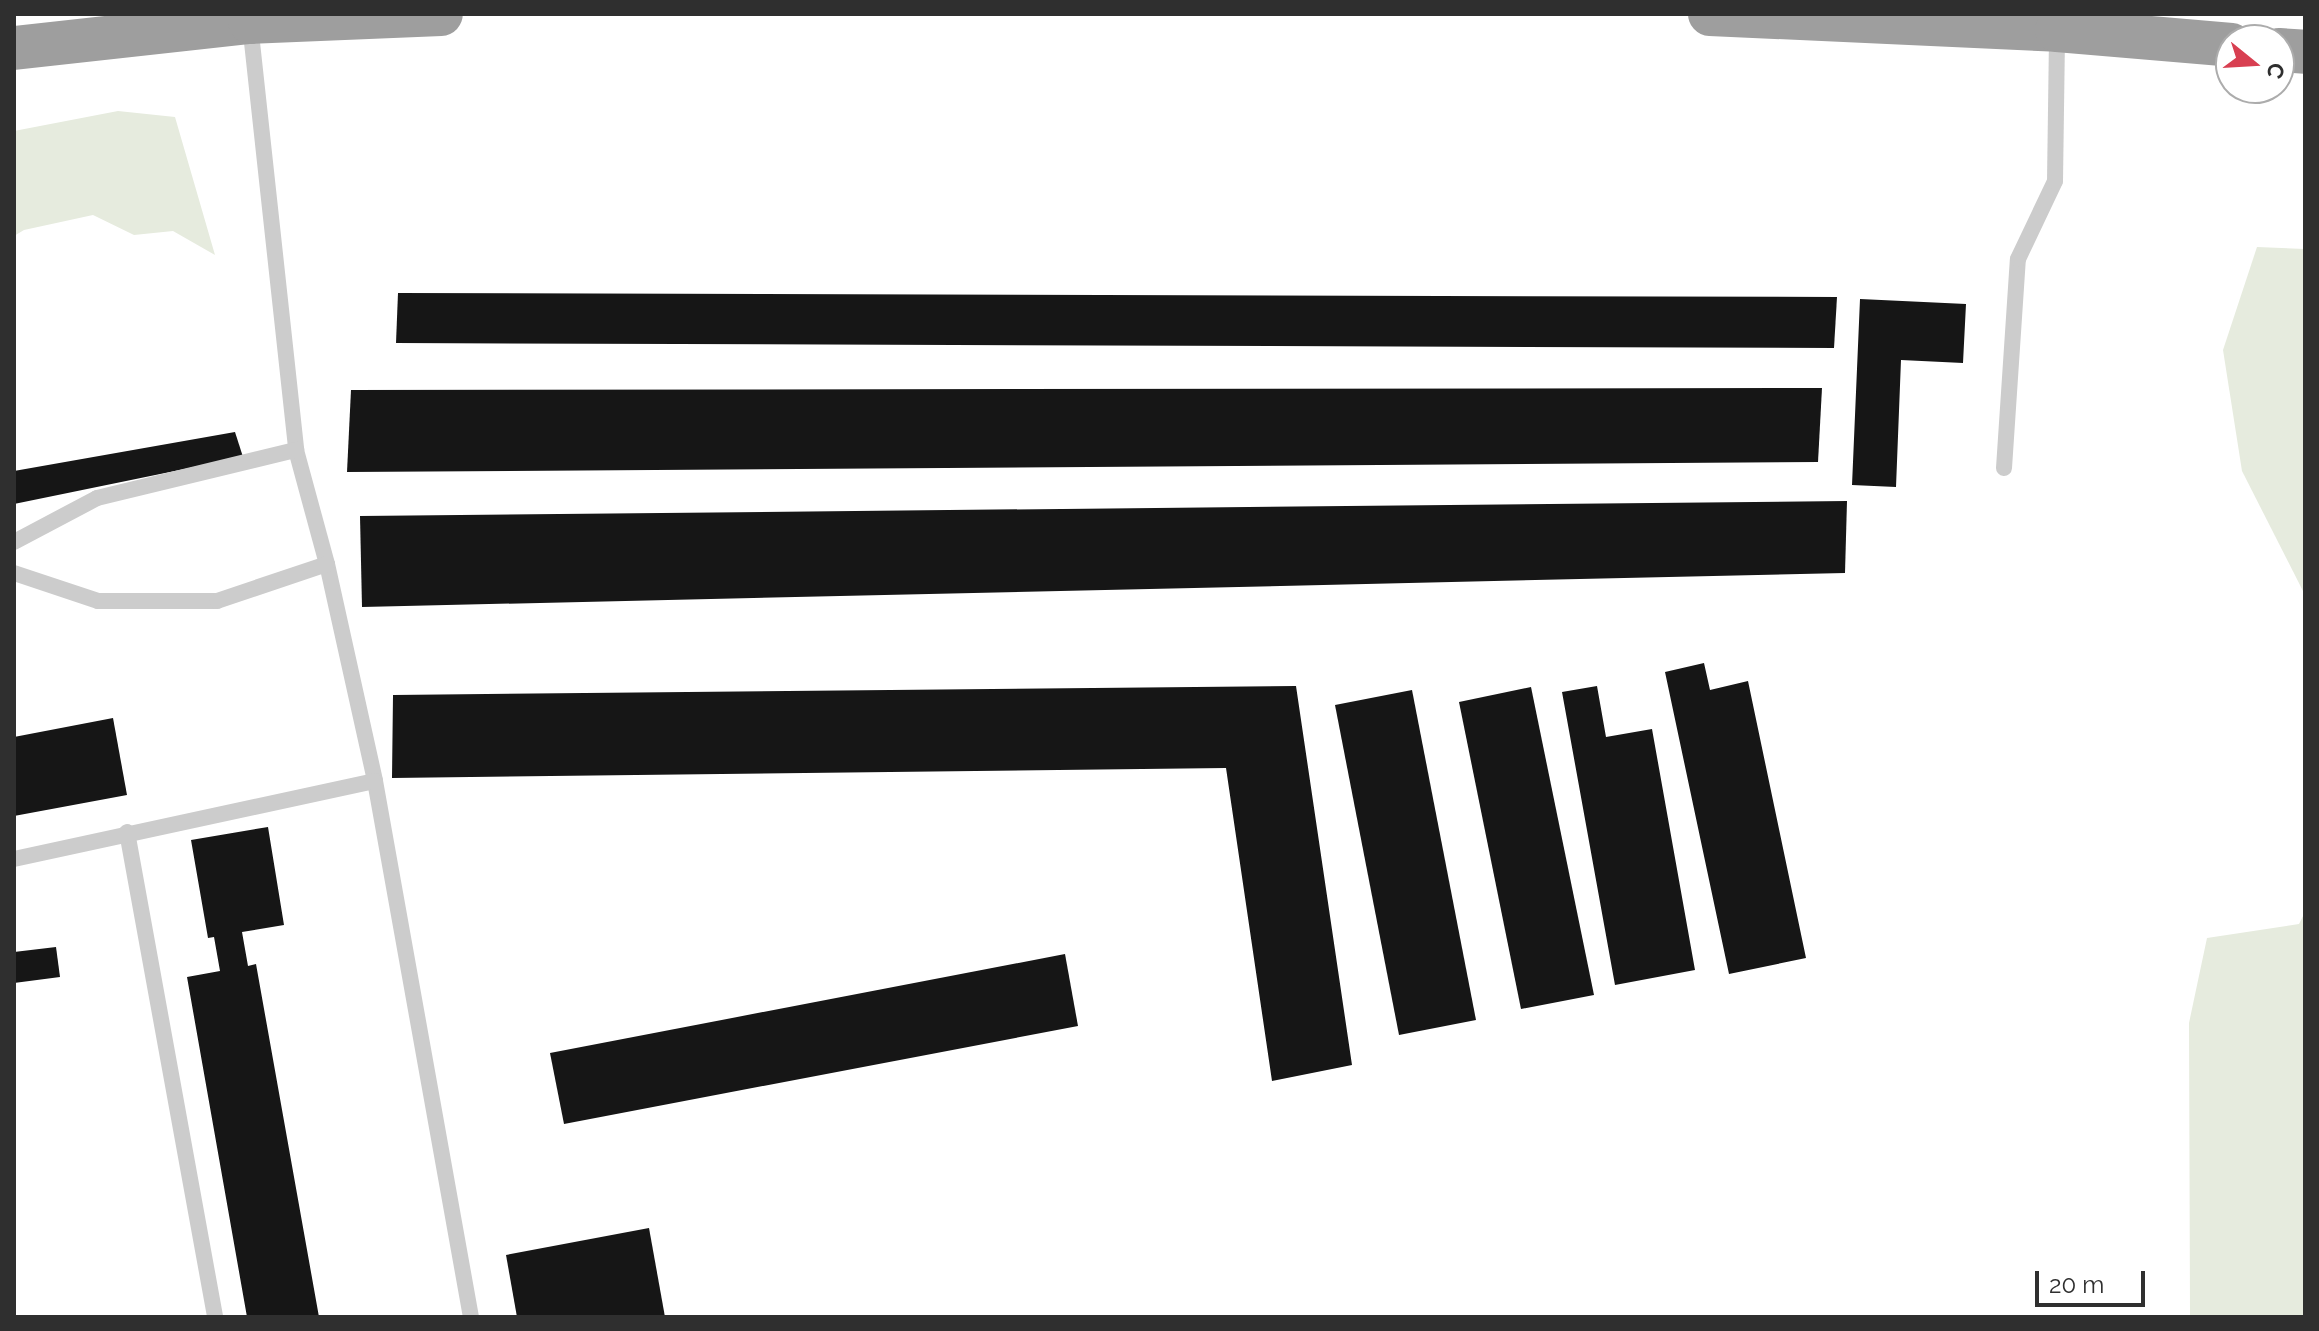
<!DOCTYPE html>
<html>
<head>
<meta charset="utf-8">
<style>
  body { margin:0 }
  #map { position:relative; width:2319px; height:1331px; overflow:hidden; background:#fff; font-family:Raleway,sans-serif }
  div>[style] { position:absolute }
  [style*='--x'] { left:calc(var(--x)*1px); top:calc(var(--y)*1px); width:calc(var(--w)*1px); rotate:calc(var(--a)*1deg) }
  .green>* { inset:0; background:#e6ebde }
  .building>* { inset:0; background:#161616 }
  .service>* { height:16px; margin:-8px; padding:0 8px; transform-origin:8px; border-radius:8px; background:#ccc }
  .trunk>* { height:44px; margin:-22px; padding:0 22px; transform-origin:22px; border-radius:22px; background:#9e9e9e }
  span { translate:-50% -50%; white-space:nowrap; text-align:center; line-height:1.15; -webkit-text-stroke:8px #fff; paint-order:stroke }
  .frame { position:absolute; inset:0; border:16px solid #2f2f2f; pointer-events:none }
  .north { position:absolute; left:2215px; top:24px; width:80px; height:80px; box-sizing:border-box; background:#fff; border:2px solid #acacac; border-radius:50%; rotate:108deg; font-size:22px; font-weight:700; line-height:32px; text-align:center; color:#2f2f2f }
  .north::after { content:''; display:block; margin:auto; width:28px; height:36px; background:#d83f51; clip-path:polygon(50% 0,100% 100%,50% 72%,0 100%) }
  .scale { position:absolute; left:2035px; top:1271px; width:110px; height:36px; box-sizing:border-box; border:4px solid #2f2f2f; border-top:0; padding-left:10px; font-size:24px; line-height:28px; white-space:nowrap; color:#2f2f2f; -webkit-text-stroke:6px #fff; paint-order:stroke }
</style>
</head>
<body>
<div id="map">
  <div class="green">
    <div style="clip-path:polygon(118px 111px,175px 117px,215px 255px,173px 231px,134px 235px,93px 215px,24px 230px,14px 236px,14px 131px)"></div>
    <div style="clip-path:polygon(2257px 247px,2305px 249px,2305px 595px,2242px 471px,2223px 350px)"></div>
    <div style="clip-path:polygon(2305px 912px,2305px 1317px,2190px 1317px,2189px 1023px,2207px 938px,2299px 924px)"></div>
  </div>
  <div class="building">
    <div style="clip-path:polygon(398px 293px,1837px 297px,1834px 348px,396px 343px)"></div>
    <div style="clip-path:polygon(1860px 299px,1966px 304px,1963px 363px,1901px 360px,1896px 487px,1852px 485px)"></div>
    <div style="clip-path:polygon(1822px 388px,1818px 462px,347px 472px,351px 390px)"></div>
    <div style="clip-path:polygon(235px 432px,243px 457px,14px 504px,14px 471px)"></div>
    <div style="clip-path:polygon(1847px 501px,1845px 573px,362px 607px,360px 516px)"></div>
    <div style="clip-path:polygon(1704px 663px,1710px 690px,1748px 681px,1806px 958px,1729px 974px,1665px 672px)"></div>
    <div style="clip-path:polygon(1296px 686px,1352px 1065px,1272px 1081px,1226px 768px,392px 778px,393px 695px)"></div>
    <div style="clip-path:polygon(1597px 686px,1606px 737px,1652px 729px,1695px 970px,1615px 985px,1562px 692px)"></div>
    <div style="clip-path:polygon(1531px 687px,1594px 995px,1521px 1009px,1459px 702px)"></div>
    <div style="clip-path:polygon(1412px 690px,1476px 1020px,1399px 1035px,1335px 705px)"></div>
    <div style="clip-path:polygon(113px 718px,127px 795px,14px 816px,14px 737px)"></div>
    <div style="clip-path:polygon(268px 827px,284px 925px,242px 932px,248px 966px,256px 964px,319px 1317px,247px 1317px,187px 977px,220px 971px,214px 937px,208px 938px,191px 840px)"></div>
    <div style="clip-path:polygon(56px 947px,60px 977px,14px 983px,14px 952px)"></div>
    <div style="clip-path:polygon(1065px 954px,1078px 1026px,564px 1124px,550px 1053px)"></div>
    <div style="clip-path:polygon(649px 1228px,665px 1317px,517px 1317px,506px 1255px)"></div>
  </div>
  <div class="service">
    <div style="--x:250;--y:24;--w:428;--a:83.8"></div>
    <div style="--x:296;--y:450;--w:118;--a:74.8"></div>
    <div style="--x:327;--y:564;--w:222;--a:77.5"></div>
    <div style="--x:375;--y:781;--w:545;--a:79.85"></div>
    <div style="--x:2004;--y:468;--w:209;--a:-86.2"></div>
    <div style="--x:2018;--y:259;--w:86;--a:-64.6"></div>
    <div style="--x:2055;--y:181;--w:150;--a:-89.2"></div>
    <div style="--x:14;--y:542;--w:94;--a:-27.9"></div>
    <div style="--x:97;--y:498;--w:205;--a:-13.6"></div>
    <div style="--x:14;--y:573;--w:89;--a:18.4"></div>
    <div style="--x:98;--y:601;--w:119;--a:0"></div>
    <div style="--x:217;--y:601;--w:116;--a:-18.6"></div>
    <div style="--x:127;--y:832;--w:493;--a:79.7"></div>
    <div style="--x:14;--y:859;--w:369;--a:-12.2"></div>
  </div>
  <div class="trunk">
    <div style="--x:1710;--y:14;--w:347;--a:2.6"></div>
    <div style="--x:2057;--y:30;--w:175;--a:4.9"></div>
    <div style="--x:14;--y:48;--w:237;--a:-6.3"></div>
    <div style="--x:250;--y:22;--w:191;--a:-2.4"></div>
    <div style="--x:2279;--y:50;--w:26;--a:4"></div>
  </div>
  <div class="frame"></div>
  <div class="north">С</div>
  <div class="scale">20 m</div>
</div>
</body>
</html>
